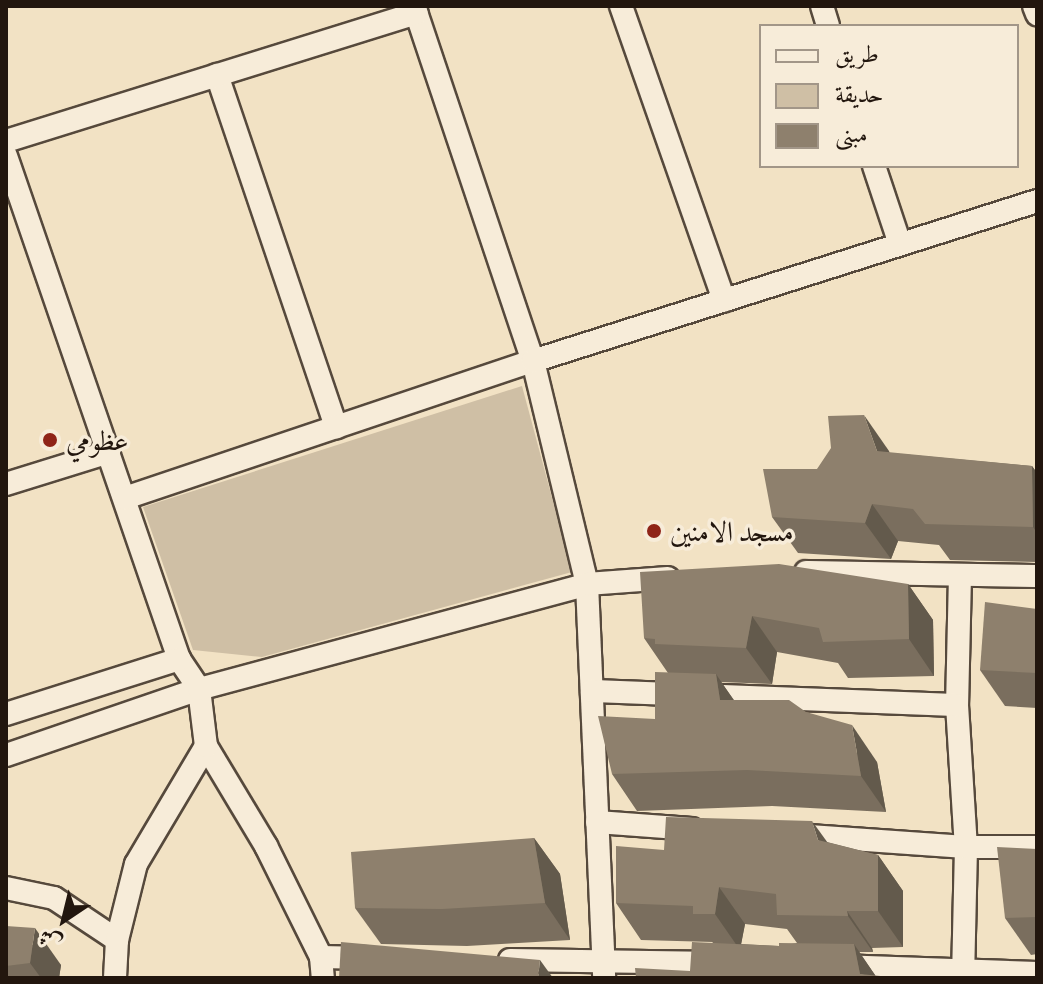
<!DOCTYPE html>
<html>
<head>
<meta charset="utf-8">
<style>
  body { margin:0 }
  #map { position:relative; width:1043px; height:984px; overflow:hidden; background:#f2e2c4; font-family:"EB Garamond",Amiri,serif }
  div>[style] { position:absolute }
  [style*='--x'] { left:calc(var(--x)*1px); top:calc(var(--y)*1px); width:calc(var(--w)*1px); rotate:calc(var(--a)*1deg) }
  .green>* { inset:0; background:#cfbfa5 }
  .roads { filter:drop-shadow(2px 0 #56493c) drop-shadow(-2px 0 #56493c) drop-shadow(0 2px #56493c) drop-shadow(0 -2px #56493c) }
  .street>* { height:22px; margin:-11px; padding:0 11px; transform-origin:11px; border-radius:11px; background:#f7ecd9 }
  .wall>* { inset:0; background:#7a6e5e }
  .shaded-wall>* { inset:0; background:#635a4c }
  .building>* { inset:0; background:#8e806d }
  .dots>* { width:22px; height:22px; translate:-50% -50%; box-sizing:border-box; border:4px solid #f7ecd9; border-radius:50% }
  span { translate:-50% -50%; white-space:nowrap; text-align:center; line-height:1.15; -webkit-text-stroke:7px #f7ecd9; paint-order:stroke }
  .poi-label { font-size:28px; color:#22160e }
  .left { translate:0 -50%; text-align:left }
  .frame { position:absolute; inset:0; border:8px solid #22160e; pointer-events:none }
  .legend { position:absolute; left:759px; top:24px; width:260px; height:144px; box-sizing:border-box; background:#f7ecd9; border:2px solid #a29688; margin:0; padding:10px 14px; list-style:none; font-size:24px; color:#22160e }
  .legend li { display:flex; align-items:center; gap:16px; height:40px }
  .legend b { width:40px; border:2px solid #a29688 }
  .north { position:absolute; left:24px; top:880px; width:80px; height:80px; -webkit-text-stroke:6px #f7ecd9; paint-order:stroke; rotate:215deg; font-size:22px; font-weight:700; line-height:32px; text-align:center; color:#22160e }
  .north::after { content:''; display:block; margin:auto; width:28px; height:36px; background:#22160e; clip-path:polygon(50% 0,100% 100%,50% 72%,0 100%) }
</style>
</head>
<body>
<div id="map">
  <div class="green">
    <div style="clip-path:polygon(522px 386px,572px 572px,262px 657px,193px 650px,143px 507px)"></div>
  </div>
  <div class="roads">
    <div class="street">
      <div style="--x:414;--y:6;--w:374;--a:71.5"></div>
      <div style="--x:533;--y:361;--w:229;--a:76.4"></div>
      <div style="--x:587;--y:584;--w:394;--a:87.5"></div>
      <div style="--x:621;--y:6;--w:312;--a:70.7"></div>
      <div style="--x:822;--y:6;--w:21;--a:73"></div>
      <div style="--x:1034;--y:6;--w:9;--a:69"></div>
      <div style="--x:217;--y:75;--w:372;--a:71.3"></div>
      <div style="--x:6;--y:141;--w:430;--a:-17.3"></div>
      <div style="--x:6;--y:156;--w:532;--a:71.02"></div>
      <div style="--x:179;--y:659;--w:36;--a:56"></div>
      <div style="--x:199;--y:689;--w:204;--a:161.1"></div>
      <div style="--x:874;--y:166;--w:82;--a:71.6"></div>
      <div style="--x:6;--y:484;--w:108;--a:-17.3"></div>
      <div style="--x:125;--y:498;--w:430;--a:-18.6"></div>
      <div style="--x:533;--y:361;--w:529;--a:-17.61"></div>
      <div style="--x:806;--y:572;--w:231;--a:1"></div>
      <div style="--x:960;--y:575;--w:130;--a:91.3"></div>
      <div style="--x:957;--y:705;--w:142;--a:86.4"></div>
      <div style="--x:966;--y:847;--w:131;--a:91.3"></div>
      <div style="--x:592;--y:691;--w:365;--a:2.2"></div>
      <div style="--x:6;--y:714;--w:182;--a:-17.6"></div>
      <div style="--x:206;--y:746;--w:117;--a:59"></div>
      <div style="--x:266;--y:846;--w:124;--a:63.6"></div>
      <div style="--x:321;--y:957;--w:21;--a:85"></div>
      <div style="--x:597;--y:822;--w:95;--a:4.2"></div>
      <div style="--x:795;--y:835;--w:171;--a:4"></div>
      <div style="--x:966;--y:847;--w:71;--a:0"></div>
      <div style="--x:6;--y:888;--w:49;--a:11.8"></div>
      <div style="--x:54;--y:898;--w:76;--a:33.7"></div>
      <div style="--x:321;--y:957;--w:47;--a:1.2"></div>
      <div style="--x:510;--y:960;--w:210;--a:0.8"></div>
      <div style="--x:838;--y:966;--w:199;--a:2"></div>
      <div style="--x:115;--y:978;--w:38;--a:-87"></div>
      <div style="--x:117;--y:940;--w:78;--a:-76"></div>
      <div style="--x:136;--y:864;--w:137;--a:-59.3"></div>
      <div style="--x:206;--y:746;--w:57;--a:-97"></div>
      <div style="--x:199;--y:689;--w:402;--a:-15.1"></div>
      <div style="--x:587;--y:584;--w:81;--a:-4.2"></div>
    </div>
  </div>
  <div class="wall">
    <div style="clip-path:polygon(890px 453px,1032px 466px,1037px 473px,1037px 562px,950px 560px,939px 545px,898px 541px,891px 559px,798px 553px,772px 517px,817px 469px)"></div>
    <div style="clip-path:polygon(908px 584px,933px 620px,934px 676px,848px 678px,838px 663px,777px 652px,772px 684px,721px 682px,734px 700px,877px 762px,886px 812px,772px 806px,637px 811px,612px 774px,655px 719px,668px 673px,644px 638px)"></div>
    <div style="clip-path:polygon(1037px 609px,1037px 708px,1005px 706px,980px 670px)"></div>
    <div style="clip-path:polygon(534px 838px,560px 874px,570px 940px,467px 946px,381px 944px,355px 908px)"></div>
    <div style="clip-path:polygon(evenodd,827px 842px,878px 855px,903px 891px,903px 947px,872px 948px,873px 952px,859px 952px,875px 975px,690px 971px,713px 942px,641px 940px,616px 903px,664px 850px,827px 842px,745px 924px,787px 929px,797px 943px,779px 946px,741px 944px,745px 924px)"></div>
    <div style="clip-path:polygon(1037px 849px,1037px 954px,1031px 955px,1005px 918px)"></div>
    <div style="clip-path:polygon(6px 926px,61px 965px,59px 978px,6px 978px)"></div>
  </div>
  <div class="shaded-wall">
    <div style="clip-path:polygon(864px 415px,889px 451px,902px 488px,877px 451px)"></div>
    <div style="clip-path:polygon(1032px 466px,1037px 473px,1037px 533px,1033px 527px)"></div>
    <div style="clip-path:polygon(872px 504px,898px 541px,891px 559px,865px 523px)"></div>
    <div style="clip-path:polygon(908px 584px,933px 620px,934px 676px,909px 639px)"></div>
    <div style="clip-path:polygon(752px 616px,777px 652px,772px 684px,746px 648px)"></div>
    <div style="clip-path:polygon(716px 674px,741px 711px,720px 700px)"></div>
    <div style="clip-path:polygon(852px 725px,877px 762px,886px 812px,861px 776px)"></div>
    <div style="clip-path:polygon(812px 821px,838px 857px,818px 840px)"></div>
    <div style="clip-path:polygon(534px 838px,560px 874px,570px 940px,545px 903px)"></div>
    <div style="clip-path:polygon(878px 855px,903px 891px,903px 947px,878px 911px)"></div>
    <div style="clip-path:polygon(719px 887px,745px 924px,740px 950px,715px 914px)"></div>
    <div style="clip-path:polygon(847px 911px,872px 948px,873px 952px,848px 916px)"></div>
    <div style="clip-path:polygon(35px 928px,61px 965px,59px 978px,41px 978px,30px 963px)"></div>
    <div style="clip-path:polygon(854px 944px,877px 978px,860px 974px)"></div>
    <div style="clip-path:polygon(540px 960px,553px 978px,538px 978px)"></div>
  </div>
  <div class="building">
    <div style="clip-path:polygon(864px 415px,877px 451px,1032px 466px,1033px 527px,925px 524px,913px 509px,872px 504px,865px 523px,772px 517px,763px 469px,817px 469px,831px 448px,828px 416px)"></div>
    <div style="clip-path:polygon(779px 564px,908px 584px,909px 639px,823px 642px,819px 628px,752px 616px,746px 648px,655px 644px,655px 639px,644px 638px,640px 572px)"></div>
    <div style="clip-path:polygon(985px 602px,1037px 609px,1037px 673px,980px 670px)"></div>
    <div style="clip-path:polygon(655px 672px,716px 674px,720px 700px,789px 700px,806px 712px,852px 725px,861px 776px,747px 770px,612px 774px,598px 716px,655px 719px)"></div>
    <div style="clip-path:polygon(666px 817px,812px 821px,818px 840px,878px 855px,878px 911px,847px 911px,848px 916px,777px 915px,776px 894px,719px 887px,715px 914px,693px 914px,693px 906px,616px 903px,616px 846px,664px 850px)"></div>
    <div style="clip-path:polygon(534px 838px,545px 903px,442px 909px,355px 908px,351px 852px)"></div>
    <div style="clip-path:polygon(997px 847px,1037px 849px,1037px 917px,1005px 918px)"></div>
    <div style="clip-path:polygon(6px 926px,35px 928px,30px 963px,6px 966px)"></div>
    <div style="clip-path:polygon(341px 942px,540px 960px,538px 978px,339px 978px)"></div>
    <div style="clip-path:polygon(692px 942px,779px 946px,779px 943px,854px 944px,860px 974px,901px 978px,636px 978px,635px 968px,690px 971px)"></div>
  </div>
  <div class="dots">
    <div style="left:50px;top:440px;background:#8f2418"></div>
    <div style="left:654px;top:531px;background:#8f2418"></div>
  </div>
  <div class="poi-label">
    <span class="left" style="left:66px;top:440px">عظومي</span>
    <span class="left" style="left:670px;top:531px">مسجد الامنين</span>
  </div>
  <div class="frame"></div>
  <ul class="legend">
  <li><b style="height:10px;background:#f7ecd9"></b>طريق</li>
  <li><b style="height:22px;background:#cfbfa5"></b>حديقة</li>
  <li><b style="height:22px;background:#8e806d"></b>مبنى</li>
  </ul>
  <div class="north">ش</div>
</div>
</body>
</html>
